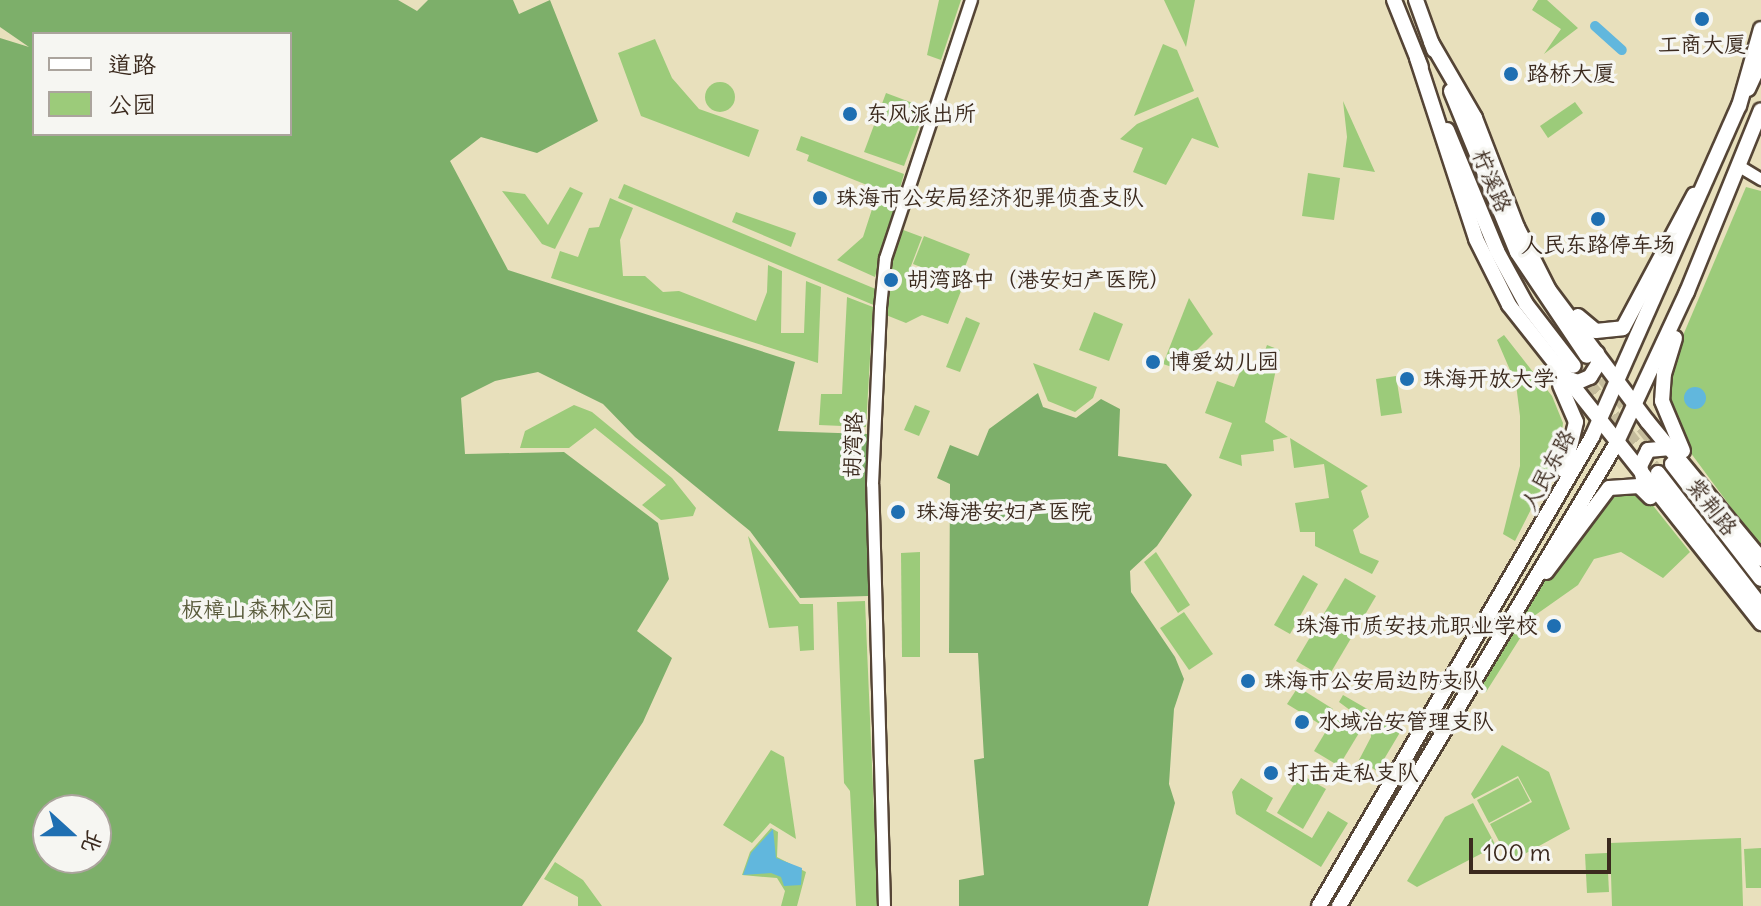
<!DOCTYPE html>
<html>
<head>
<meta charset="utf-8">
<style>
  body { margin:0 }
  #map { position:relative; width:1761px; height:906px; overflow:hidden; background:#e8e0bc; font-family:Delius,"LXGW WenKai TC",sans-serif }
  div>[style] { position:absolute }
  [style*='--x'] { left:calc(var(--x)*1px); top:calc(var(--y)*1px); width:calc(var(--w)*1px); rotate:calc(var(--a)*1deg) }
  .green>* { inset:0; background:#9ccb7a }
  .round { border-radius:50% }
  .forest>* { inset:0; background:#7daf6a }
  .water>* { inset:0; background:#61b7dd }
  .canal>* { height:10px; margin:-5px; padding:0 5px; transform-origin:5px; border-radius:5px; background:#61b7dd }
  .major-tunnel>* { height:14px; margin-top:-7px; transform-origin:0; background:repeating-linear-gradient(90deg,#c5bc9c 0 14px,transparent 0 21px) }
  .roads { filter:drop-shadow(2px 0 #554536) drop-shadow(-2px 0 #554536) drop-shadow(0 2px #554536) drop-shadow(0 -2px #554536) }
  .minor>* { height:11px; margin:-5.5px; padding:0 5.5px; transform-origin:5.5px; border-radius:5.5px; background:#fff }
  .major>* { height:14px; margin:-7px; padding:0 7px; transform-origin:7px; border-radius:7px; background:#fff }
  .dots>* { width:22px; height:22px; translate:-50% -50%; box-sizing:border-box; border:4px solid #f6f6f2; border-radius:50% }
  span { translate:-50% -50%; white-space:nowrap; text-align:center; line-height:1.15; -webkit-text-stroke:7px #f6f6f2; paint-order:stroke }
  .poi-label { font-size:22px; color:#3b2a1e }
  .left { translate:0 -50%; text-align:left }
  .right { translate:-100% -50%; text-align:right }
  .street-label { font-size:22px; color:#3b2a1e }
  .park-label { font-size:22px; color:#585a3a }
  .legend { position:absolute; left:32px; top:32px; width:260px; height:104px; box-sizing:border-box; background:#f6f6f2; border:2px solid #aba49d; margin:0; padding:10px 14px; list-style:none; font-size:24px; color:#3b2a1e }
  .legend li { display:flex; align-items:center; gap:16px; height:40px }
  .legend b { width:40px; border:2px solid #aba49d }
  .north { position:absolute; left:32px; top:794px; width:80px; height:80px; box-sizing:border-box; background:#f6f6f2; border:2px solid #aba49d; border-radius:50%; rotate:111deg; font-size:22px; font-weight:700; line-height:32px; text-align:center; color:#3b2a1e }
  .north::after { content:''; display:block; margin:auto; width:28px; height:36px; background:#1f6fb2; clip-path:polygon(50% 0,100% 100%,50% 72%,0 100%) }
  .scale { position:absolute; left:1469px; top:838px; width:142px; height:36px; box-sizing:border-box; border:4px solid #3b2a1e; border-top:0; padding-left:10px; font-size:24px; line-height:28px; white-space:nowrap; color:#3b2a1e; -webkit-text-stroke:6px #f6f6f2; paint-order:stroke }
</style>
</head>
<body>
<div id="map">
  <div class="green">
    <div style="clip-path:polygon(939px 0,961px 0,941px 60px,927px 55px)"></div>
    <div style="clip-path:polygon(1164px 0,1195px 0,1186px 47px)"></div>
    <div style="clip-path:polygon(1538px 0,1547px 0,1578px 28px,1544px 54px,1561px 29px,1532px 10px)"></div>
    <div style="clip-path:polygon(655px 39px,672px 78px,699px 109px,759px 130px,749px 157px,641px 116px,618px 53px)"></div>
    <div style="clip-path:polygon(1163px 44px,1177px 50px,1194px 91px,1134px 116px)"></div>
    <div class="round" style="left:705px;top:82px;width:30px;height:30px"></div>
    <div style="clip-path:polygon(886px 93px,926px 108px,904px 166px,864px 152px)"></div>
    <div style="clip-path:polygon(1198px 97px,1219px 148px,1192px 138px,1166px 185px,1133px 172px,1143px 148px,1120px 139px,1137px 124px)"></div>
    <div style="clip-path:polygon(1343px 101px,1375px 172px,1343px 167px,1347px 137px)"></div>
    <div style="clip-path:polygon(1575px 102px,1583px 113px,1548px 138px,1540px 126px)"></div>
    <div style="clip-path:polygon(801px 136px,904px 174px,875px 277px,837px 260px,863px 237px,874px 203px,867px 185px,807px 161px,809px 155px,796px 150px)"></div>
    <div style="clip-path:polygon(1308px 173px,1340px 178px,1334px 220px,1302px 216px)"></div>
    <div style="clip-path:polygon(624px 184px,878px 290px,876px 306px,618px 198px)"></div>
    <div style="clip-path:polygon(570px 187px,583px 193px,555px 249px,542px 244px,502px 191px,525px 194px,548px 225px)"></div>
    <div style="clip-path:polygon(1746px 187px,1761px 191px,1761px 548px,1679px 437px,1667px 405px,1673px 359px)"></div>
    <div style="clip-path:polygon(610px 198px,633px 208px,620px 240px,623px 276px,645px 276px,663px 292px,679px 291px,756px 321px,767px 292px,768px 265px,782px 271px,781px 333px,804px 333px,806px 281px,821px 287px,818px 363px,551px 278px,560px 251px,578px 257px,589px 228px,599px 227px)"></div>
    <div style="clip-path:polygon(736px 212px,796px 233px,791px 247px,732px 222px)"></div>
    <div style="clip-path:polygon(898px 228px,922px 237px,911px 266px,963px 286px,948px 324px,922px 315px,906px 323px,881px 313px,888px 258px)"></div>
    <div style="clip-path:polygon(924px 236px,970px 254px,959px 282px,913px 264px)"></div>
    <div style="clip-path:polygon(847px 297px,873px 307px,866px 427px,819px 425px,821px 394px,842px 394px)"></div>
    <div style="clip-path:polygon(1189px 298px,1213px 334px,1178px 369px,1163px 364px)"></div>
    <div style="clip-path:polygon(1094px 312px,1123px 324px,1109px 361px,1079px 350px)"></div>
    <div style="clip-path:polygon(966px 317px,980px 323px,960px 372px,946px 367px)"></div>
    <div style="clip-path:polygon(1504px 335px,1552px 396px,1563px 423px,1560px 452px,1515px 541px,1503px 534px,1520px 466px,1520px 416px,1516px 384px,1497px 340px)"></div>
    <div style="clip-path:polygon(1267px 345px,1280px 350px,1265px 422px,1288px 437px,1273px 440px,1274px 451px,1241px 455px,1242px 466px,1219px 458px,1232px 423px,1205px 413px,1217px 381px,1234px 387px,1244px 362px,1259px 367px)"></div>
    <div style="clip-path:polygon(1033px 363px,1097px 387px,1093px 398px,1075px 412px,1048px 401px)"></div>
    <div style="clip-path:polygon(1396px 376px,1402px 413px,1381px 416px,1376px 379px)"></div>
    <div style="clip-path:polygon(574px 405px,592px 412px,672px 478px,696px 508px,693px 516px,661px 520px,642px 505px,666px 485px,595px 428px,569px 448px,520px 448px,525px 431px)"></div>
    <div style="clip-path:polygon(915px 405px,930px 411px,919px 436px,904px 430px)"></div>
    <div style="clip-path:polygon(1290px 438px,1368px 486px,1361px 491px,1369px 517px,1353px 530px,1360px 553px,1379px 561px,1372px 574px,1315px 546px,1315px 532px,1300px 532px,1295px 503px,1329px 498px,1324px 464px,1294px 468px)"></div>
    <div style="clip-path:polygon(1639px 488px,1690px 552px,1663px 578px,1621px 552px,1594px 559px,1578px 585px,1534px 616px,1486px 692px,1474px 684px,1527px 599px,1609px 491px)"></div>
    <div style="clip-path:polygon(748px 536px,800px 604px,813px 604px,814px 650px,800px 651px,798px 626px,769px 628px)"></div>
    <div style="clip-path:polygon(920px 552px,920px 657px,902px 657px,901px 553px)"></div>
    <div style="clip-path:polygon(1156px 552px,1190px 605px,1178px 613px,1144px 562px)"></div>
    <div style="clip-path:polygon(1303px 575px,1318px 584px,1290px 634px,1274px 625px)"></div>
    <div style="clip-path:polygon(1345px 578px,1376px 596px,1327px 679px,1296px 661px)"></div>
    <div style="clip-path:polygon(865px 601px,878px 906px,856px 906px,850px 791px,844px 783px,837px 602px)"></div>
    <div style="clip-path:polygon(1184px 612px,1213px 654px,1189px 670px,1160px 628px)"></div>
    <div style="clip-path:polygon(1298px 687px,1333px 709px,1323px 726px,1287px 704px)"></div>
    <div style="clip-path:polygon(1343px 695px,1402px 729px,1377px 771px,1359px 760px,1371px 737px,1370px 725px,1339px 702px)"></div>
    <div style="clip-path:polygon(1337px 713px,1362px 728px,1339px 766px,1314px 751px)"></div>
    <div style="clip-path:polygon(1502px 745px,1549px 772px,1570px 829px,1510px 862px,1490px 824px,1532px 802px,1518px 776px,1474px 799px,1471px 794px)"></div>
    <div style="clip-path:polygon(771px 750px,784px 757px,796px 839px,770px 823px,752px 843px,723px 825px)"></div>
    <div style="clip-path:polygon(1300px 774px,1326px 789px,1303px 829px,1277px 813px)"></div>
    <div style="clip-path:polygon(1241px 778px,1273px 798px,1266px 811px,1312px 838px,1328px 811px,1348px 823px,1321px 867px,1236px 814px,1232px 792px)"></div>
    <div style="clip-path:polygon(1518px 778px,1530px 801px,1489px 823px,1477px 800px)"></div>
    <div style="clip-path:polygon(1473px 803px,1496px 846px,1417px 887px,1407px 881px,1445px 817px)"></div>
    <div style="clip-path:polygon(771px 828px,778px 832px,777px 857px,806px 872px,797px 906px,781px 906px,785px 891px,777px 878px,742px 875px,750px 852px)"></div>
    <div style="clip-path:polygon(1741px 838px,1743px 906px,1612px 906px,1610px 843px)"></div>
    <div style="clip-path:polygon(1761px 848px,1761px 888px,1746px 888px,1744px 849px)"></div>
    <div style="clip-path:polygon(1607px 853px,1609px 892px,1587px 893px,1585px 854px)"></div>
    <div style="clip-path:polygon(555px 862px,583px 880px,602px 906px,578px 906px,578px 897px,544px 879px)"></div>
  </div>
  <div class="forest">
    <div style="clip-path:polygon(evenodd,0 0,398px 0,417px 11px,428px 0,513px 0,519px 14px,550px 0,598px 121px,537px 153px,481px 137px,450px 161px,508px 270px,795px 362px,778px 431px,868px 434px,868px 596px,800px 598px,750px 531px,635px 437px,603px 404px,538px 372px,495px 381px,461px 398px,465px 454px,564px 452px,658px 523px,669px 579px,637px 631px,672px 658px,643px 722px,522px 906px,0 906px,0 38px,29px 47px,0 27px,0 0,34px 34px,290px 34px,290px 134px,34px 134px,34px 34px,0 0,48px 810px,96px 810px,96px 858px,48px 858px,48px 810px)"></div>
    <div style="clip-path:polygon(1038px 393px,1043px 407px,1076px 418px,1101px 399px,1120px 409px,1118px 456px,1166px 464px,1192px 495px,1157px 546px,1130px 571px,1131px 592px,1175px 657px,1184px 679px,1174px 709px,1169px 784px,1175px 803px,1148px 906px,959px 906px,959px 880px,984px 875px,974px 760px,984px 758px,978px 653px,949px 653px,950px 484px,937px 478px,950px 445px,978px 456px,989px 429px)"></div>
  </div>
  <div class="water">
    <div class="round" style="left:1684px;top:387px;width:22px;height:22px"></div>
    <div style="clip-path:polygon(773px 829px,776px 858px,802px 868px,801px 885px,784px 886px,781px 877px,771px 873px,743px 875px,751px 853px)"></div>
  </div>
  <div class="canal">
    <div style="--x:1595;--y:26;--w:36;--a:42"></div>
  </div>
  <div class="major-tunnel">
    <div style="--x:1590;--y:361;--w:132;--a:51.5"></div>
    <div style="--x:1574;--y:366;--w:136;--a:51.9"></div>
  </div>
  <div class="roads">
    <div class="minor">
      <div style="--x:1739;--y:166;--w:26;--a:31"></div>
      <div style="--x:884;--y:906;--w:422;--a:-91.6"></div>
      <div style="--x:872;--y:484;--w:177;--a:-87.4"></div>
      <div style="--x:880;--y:307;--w:49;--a:-84.2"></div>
      <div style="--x:885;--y:258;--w:272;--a:-71.6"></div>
    </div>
    <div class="major">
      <div style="--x:1394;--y:0;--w:72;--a:68.1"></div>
      <div style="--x:1416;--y:0;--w:53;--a:70.2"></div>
      <div style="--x:1431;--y:42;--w:88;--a:59.9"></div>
      <div style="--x:1475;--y:118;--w:117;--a:68.9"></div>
      <div style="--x:1517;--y:227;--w:71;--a:63.1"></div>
      <div style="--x:1549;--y:290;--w:164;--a:53.2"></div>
      <div style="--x:1647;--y:421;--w:179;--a:50.4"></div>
      <div style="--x:1417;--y:58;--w:190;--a:71.9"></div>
      <div style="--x:1476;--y:239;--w:74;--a:63.4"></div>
      <div style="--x:1509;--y:305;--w:406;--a:51.6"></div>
      <div style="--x:1748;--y:89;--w:31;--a:-65"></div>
      <div style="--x:1451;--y:91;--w:174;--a:67.7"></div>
      <div style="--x:1517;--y:252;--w:125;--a:56.1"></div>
      <div style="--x:1447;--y:130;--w:131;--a:67.5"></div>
      <div style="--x:1497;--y:251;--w:60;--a:61.3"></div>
      <div style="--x:1526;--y:304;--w:78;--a:52.3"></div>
      <div style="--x:1578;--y:316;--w:23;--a:40"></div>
      <div style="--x:1596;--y:331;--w:27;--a:-6"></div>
      <div style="--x:1623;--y:328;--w:151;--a:-61.9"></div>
      <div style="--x:1675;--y:338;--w:37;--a:107"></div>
      <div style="--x:1664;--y:373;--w:28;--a:94"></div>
      <div style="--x:1662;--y:401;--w:54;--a:67.2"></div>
      <div style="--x:1564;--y:377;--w:15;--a:20"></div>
      <div style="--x:1578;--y:382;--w:13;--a:-23"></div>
      <div style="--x:1590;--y:377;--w:15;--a:-58"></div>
      <div style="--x:1598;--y:364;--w:11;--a:-95"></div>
      <div style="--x:1560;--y:385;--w:40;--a:66.6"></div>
      <div style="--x:1576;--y:422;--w:50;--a:103.8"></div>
      <div style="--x:1672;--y:464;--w:145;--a:52.3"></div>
      <div style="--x:1658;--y:473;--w:168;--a:52.2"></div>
      <div style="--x:1643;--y:478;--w:12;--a:-104"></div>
      <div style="--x:1640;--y:466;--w:18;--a:-63"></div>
      <div style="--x:1648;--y:450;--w:23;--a:-5"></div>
      <div style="--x:1546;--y:572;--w:105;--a:-53.1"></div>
      <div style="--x:1609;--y:488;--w:30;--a:-4"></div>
      <div style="--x:1639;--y:486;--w:16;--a:45"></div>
      <div style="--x:1319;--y:906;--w:543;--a:-59.8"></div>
      <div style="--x:1592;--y:437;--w:362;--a:-66.1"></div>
      <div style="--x:1739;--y:106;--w:80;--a:-74.1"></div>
      <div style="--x:1339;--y:906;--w:539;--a:-59.05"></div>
      <div style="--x:1616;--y:444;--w:168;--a:-65"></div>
      <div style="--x:1687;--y:292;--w:196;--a:-67.9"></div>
    </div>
  </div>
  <div class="dots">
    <div style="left:1702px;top:19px;background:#1f6fb2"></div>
    <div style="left:1511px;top:74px;background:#1f6fb2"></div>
    <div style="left:850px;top:114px;background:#1f6fb2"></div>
    <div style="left:820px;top:198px;background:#1f6fb2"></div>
    <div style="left:1598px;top:219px;background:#1f6fb2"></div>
    <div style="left:891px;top:280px;background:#1f6fb2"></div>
    <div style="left:1153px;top:362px;background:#1f6fb2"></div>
    <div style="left:1407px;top:379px;background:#1f6fb2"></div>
    <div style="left:898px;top:512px;background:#1f6fb2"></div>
    <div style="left:1554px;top:626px;background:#1f6fb2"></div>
    <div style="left:1248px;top:681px;background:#1f6fb2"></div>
    <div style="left:1302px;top:722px;background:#1f6fb2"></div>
    <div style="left:1271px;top:773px;background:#1f6fb2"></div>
  </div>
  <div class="poi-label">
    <span style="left:1702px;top:45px">工商大厦</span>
    <span class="left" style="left:1527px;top:74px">路桥大厦</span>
    <span class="left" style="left:866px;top:114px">东风派出所</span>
    <span class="left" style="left:836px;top:198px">珠海市公安局经济犯罪侦查支队</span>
    <span style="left:1598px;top:245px">人民东路停车场</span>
    <span class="left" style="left:907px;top:280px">胡湾路中（港安妇产医院）</span>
    <span class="left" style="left:1169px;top:362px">博爱幼儿园</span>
    <span class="left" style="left:1423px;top:379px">珠海开放大学</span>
    <span class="left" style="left:916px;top:512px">珠海港安妇产医院</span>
    <span class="right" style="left:1538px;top:626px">珠海市质安技术职业学校</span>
    <span class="left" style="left:1264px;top:681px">珠海市公安局边防支队</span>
    <span class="left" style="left:1318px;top:722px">水域治安管理支队</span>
    <span class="left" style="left:1287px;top:773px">打击走私支队</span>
  </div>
  <div class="street-label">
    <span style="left:1492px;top:181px;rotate:67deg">柠溪路</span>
    <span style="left:853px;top:445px;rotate:-88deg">胡湾路</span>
    <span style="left:1548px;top:470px;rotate:-61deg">人民东路</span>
    <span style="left:1712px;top:507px;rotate:52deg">紫荆路</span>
  </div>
  <div class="park-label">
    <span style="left:258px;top:610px">板樟山森林公园</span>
  </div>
  <ul class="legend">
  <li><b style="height:10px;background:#fff"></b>道路</li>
  <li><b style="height:22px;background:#9ccb7a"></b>公园</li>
  </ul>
  <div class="north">北</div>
  <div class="scale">100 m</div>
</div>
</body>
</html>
